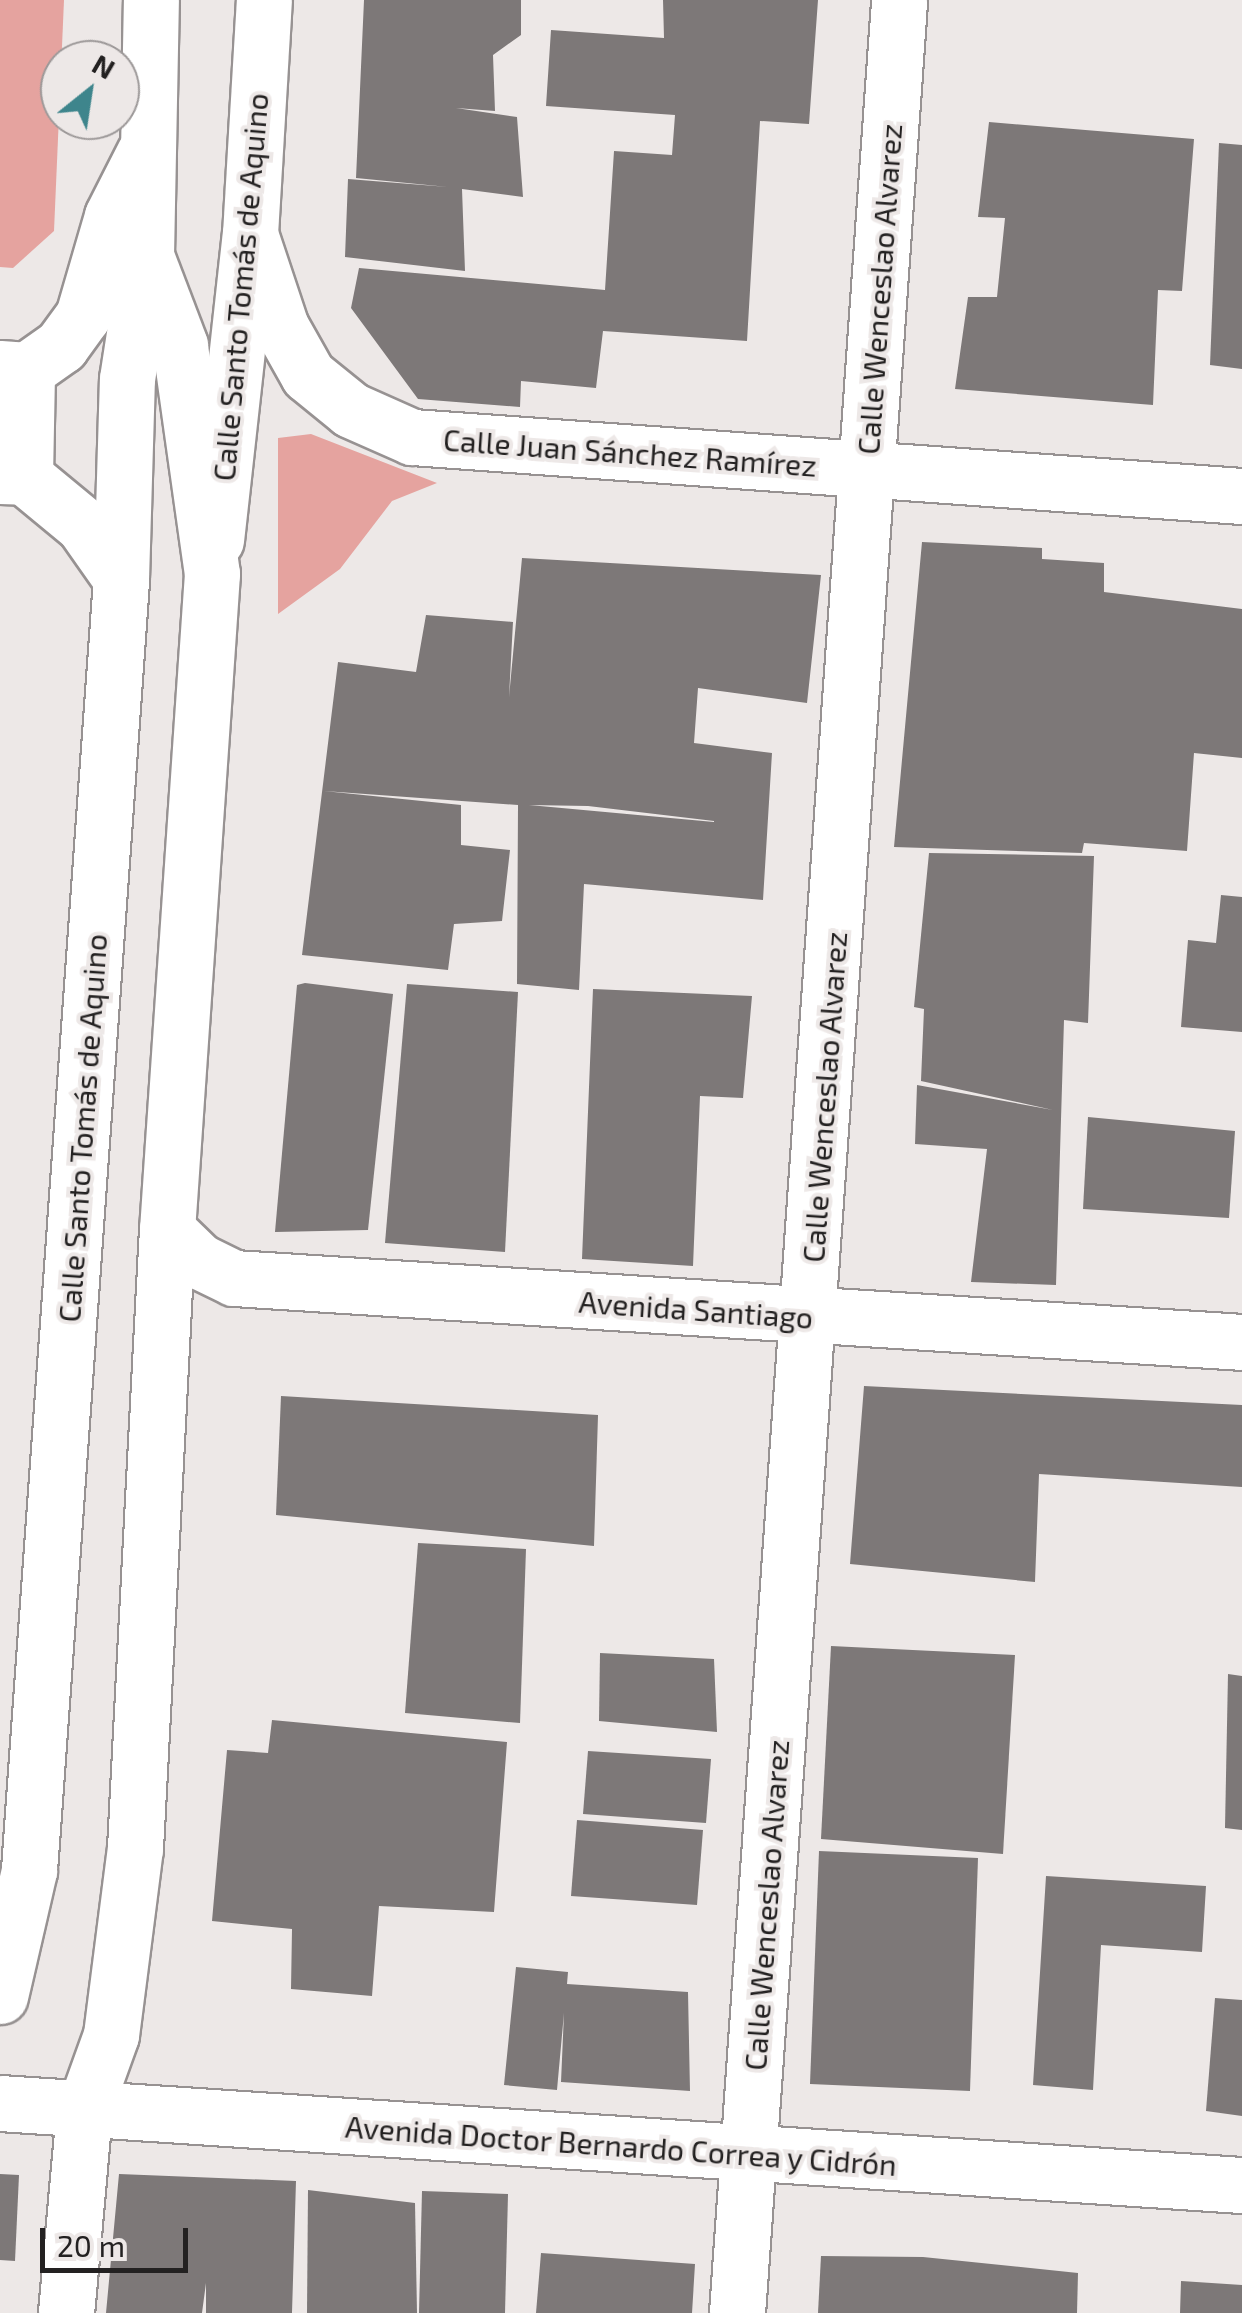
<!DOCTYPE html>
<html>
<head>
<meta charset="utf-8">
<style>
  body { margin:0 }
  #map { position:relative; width:1242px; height:2313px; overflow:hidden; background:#ede8e7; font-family:"Exo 2",sans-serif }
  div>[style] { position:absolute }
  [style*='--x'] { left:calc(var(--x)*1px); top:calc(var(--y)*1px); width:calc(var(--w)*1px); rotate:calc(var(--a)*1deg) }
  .green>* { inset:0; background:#e5a39f }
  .building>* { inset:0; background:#7d7878 }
  .roads { filter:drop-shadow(2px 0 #979292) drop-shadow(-2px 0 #979292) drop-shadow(0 2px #979292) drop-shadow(0 -2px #979292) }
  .street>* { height:55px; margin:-27.5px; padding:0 27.5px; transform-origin:27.5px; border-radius:27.5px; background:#fff }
  .secondary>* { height:55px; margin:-27.5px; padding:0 27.5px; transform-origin:27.5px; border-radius:27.5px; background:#fff }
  span { translate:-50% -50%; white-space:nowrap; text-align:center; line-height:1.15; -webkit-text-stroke:8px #ede8e7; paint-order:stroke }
  .street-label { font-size:30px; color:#232121 }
  .north { position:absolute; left:40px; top:40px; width:100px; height:100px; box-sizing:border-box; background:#ede8e7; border:2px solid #9c9898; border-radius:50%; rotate:30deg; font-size:28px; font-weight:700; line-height:40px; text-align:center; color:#232121 }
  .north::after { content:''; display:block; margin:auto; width:35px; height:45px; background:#3e858c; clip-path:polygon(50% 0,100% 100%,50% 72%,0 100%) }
  .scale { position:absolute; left:40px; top:2228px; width:148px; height:45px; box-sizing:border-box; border:5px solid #232121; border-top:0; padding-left:12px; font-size:30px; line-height:35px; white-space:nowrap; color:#232121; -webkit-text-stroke:8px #ede8e7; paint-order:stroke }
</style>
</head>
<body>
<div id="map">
  <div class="green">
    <div style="clip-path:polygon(0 0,64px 0,54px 231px,13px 268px,0 267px)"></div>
    <div style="clip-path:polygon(311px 434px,437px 483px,392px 501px,340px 569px,278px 614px,278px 438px)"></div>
  </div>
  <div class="building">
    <div style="clip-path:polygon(364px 0,521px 0,521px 35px,493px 55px,495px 111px,456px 108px,517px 117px,523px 197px,462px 189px,465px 271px,345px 257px,348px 179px,448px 187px,356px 178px)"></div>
    <div style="clip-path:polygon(663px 0,818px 0,809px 124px,760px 121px,747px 341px,603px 331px,596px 388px,521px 381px,520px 407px,418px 399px,351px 308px,359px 268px,605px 290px,614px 151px,672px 155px,675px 115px,546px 106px,551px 30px,664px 38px)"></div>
    <div style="clip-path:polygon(989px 122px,1194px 139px,1182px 291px,1158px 290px,1153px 405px,955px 389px,968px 297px,997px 297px,1005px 218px,978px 217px)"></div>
    <div style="clip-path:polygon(1219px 143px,1242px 145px,1242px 369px,1210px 365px)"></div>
    <div style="clip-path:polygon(922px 542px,1042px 548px,1042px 559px,1104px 563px,1104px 592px,1242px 609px,1242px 758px,1194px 753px,1187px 851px,1084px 843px,1082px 853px,894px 847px)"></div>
    <div style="clip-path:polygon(evenodd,522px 558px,821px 575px,807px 703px,698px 688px,694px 743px,772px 753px,763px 900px,584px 884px,579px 990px,517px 984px,518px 805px,324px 791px,461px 805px,461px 845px,510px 850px,502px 921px,454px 924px,448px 970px,302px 955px,338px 662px,416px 672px,426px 615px,513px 622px,509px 697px,522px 558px,529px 805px,588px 806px,714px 821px,714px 822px,529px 805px)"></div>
    <div style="clip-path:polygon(929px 853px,1094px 856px,1088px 1023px,1064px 1020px,1056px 1285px,971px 1282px,987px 1149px,915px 1144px,917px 1085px,1053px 1110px,921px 1081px,924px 1009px,914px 1007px)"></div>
    <div style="clip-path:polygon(1221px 895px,1242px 897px,1242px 1032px,1181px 1027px,1188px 940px,1216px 943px)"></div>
    <div style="clip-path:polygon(305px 983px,393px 994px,368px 1230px,275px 1232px,297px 985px)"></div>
    <div style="clip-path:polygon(407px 984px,518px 992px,505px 1252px,385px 1243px)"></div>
    <div style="clip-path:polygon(593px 989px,752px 996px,743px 1098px,700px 1096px,693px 1266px,582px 1259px)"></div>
    <div style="clip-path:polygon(1088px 1117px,1235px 1131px,1229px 1218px,1083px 1209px)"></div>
    <div style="clip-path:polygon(864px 1386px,1242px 1405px,1242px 1487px,1039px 1474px,1035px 1582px,850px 1564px)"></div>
    <div style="clip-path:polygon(281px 1396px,598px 1415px,594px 1546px,276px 1515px)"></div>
    <div style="clip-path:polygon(418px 1543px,526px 1549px,520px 1723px,405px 1713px)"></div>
    <div style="clip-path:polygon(831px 1646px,1015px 1655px,1003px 1854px,821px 1839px)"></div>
    <div style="clip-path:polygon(600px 1653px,714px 1659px,717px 1732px,599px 1721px)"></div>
    <div style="clip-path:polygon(1228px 1674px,1242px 1676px,1242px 1830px,1225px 1828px)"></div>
    <div style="clip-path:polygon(272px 1720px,507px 1742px,494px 1912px,379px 1906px,372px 1996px,291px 1989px,292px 1929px,212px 1921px,227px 1750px,268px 1753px)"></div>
    <div style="clip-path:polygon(588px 1751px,711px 1759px,706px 1823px,583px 1814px)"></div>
    <div style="clip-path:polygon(577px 1820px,703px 1830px,697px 1905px,571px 1896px)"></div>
    <div style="clip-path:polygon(819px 1851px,978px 1858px,970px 2091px,810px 2084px)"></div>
    <div style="clip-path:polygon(1046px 1876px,1206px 1886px,1202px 1952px,1101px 1945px,1093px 2090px,1033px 2085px)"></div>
    <div style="clip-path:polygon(516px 1967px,568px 1972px,567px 1984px,688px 1992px,690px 2091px,561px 2082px,564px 2013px,557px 2090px,504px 2085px)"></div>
    <div style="clip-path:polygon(1215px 1998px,1242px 2000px,1242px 2116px,1206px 2111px)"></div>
    <div style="clip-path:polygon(0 2174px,19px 2175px,15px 2261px,0 2260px)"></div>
    <div style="clip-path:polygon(119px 2174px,296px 2181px,292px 2313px,206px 2313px,206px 2283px,202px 2313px,106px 2313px)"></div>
    <div style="clip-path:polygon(308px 2190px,415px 2203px,417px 2313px,307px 2313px)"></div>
    <div style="clip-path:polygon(422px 2191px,508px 2194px,505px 2313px,419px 2313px)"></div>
    <div style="clip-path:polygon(541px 2253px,695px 2264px,692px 2313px,536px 2313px)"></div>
    <div style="clip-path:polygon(821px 2256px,923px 2257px,1078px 2273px,1077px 2313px,818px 2313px)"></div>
    <div style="clip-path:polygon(1181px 2281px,1242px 2285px,1242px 2313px,1180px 2313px)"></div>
  </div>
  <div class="roads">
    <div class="street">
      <div style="--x:250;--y:234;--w:98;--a:71.6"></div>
      <div style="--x:281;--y:327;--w:55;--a:60.6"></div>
      <div style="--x:308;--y:375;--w:55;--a:39.1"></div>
      <div style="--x:351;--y:410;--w:67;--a:23.9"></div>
      <div style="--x:412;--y:437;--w:832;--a:4.07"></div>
      <div style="--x:0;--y:368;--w:27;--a:4"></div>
      <div style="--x:27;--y:370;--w:42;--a:-35.2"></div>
      <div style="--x:61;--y:346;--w:37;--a:-54"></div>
      <div style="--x:83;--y:316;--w:104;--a:-73.8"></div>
      <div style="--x:112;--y:216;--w:71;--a:-63.1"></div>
      <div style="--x:0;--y:476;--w:25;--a:2"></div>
      <div style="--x:25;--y:477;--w:75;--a:39.6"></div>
      <div style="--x:83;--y:525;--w:66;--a:54.9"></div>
      <div style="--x:25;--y:477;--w:107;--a:-88.9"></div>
      <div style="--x:216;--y:540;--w:308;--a:-83.7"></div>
      <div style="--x:250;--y:234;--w:234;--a:-86.6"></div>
      <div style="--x:66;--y:2313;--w:204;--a:-84.9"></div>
      <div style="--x:737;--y:2313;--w:2319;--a:-85.99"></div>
    </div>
    <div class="secondary">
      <div style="--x:167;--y:1230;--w:45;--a:44.1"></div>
      <div style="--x:199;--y:1261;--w:39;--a:26"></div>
      <div style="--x:234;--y:1278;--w:1010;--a:3.63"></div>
      <div style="--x:0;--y:1996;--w:129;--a:-77"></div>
      <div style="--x:29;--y:1870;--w:1294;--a:-85.92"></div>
      <div style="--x:121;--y:579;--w:200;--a:-88.3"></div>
      <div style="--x:127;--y:379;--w:124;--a:-81.2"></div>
      <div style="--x:146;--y:256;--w:256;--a:-88.9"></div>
      <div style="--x:0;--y:2103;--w:1245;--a:3.78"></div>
      <div style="--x:84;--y:2110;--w:80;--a:-70.2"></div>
      <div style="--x:111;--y:2035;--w:189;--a:-82.7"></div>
      <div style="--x:135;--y:1848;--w:619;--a:-87.04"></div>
      <div style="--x:167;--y:1230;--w:658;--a:-86.08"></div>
      <div style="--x:212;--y:574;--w:231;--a:-98"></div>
      <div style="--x:180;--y:345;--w:95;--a:-110.9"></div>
    </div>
  </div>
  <div class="street-label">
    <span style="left:240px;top:287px;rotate:-85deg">Calle Santo Tomás de Aquino</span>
    <span style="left:879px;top:289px;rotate:-86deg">Calle Wenceslao Alvarez</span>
    <span style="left:630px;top:452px;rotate:4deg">Calle Juan Sánchez Ramírez</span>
    <span style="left:824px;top:1097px;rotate:-86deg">Calle Wenceslao Alvarez</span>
    <span style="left:82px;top:1128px;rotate:-86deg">Calle Santo Tomás de Aquino</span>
    <span style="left:696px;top:1309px;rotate:4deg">Avenida Santiago</span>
    <span style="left:766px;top:1905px;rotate:-86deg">Calle Wenceslao Alvarez</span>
    <span style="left:621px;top:2145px;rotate:4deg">Avenida Doctor Bernardo Correa y Cidrón</span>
  </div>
  <div class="north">N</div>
  <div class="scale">20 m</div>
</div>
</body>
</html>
